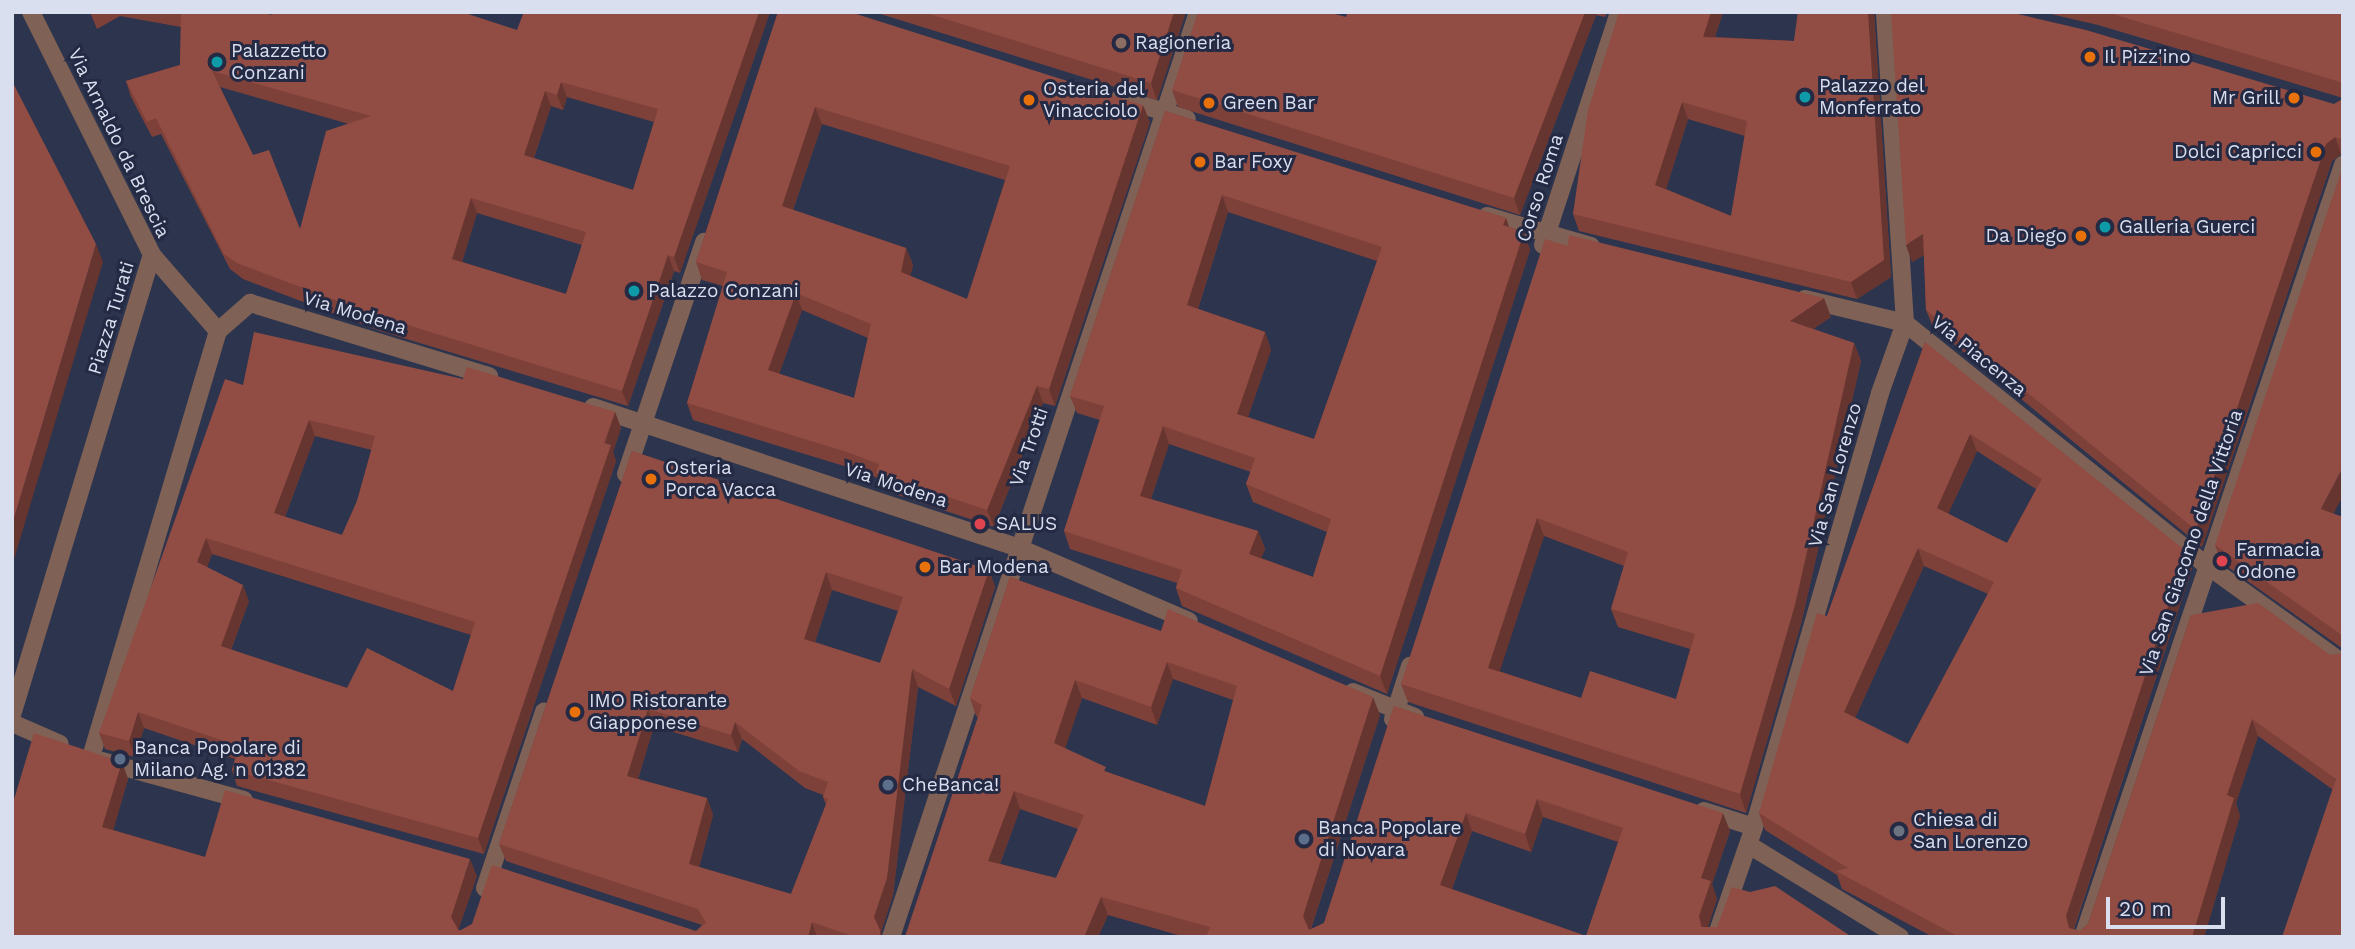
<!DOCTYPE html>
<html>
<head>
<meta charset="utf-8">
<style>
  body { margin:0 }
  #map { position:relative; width:2355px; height:949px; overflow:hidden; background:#2d344e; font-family:"Work Sans",sans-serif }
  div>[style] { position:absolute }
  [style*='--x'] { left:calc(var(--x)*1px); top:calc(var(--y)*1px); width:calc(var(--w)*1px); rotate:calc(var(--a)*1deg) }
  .minor>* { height:18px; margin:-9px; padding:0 9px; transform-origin:9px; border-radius:9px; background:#7f6255 }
  .wall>* { inset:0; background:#7d413a }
  .shaded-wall>* { inset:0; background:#66352f }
  .building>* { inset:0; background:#914c43 }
  .dots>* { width:19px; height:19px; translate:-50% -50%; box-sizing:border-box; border:4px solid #242a43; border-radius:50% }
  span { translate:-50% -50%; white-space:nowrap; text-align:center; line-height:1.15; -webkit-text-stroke:6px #242a43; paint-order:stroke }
  .poi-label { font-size:19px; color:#dadff0 }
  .left { translate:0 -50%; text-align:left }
  .right { translate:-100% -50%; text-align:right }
  .street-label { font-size:19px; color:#dadff0 }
  .frame { position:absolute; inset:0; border:14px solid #dadff0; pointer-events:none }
  .scale { position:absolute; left:2106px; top:897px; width:119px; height:32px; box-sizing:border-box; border:4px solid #dadff0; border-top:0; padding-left:9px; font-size:21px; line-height:24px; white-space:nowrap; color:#dadff0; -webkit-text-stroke:5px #242a43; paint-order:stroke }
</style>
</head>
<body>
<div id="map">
  <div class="minor">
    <div style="--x:31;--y:12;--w:271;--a:63.5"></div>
    <div style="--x:152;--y:255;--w:101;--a:49"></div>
    <div style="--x:1120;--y:98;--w:70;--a:17.4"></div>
    <div style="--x:1487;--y:216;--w:108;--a:16.1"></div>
    <div style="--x:1543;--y:245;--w:245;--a:-71.9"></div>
    <div style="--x:1805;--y:299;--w:103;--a:13.5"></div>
    <div style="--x:1905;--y:323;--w:385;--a:38.8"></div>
    <div style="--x:2205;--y:564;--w:170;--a:35.7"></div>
    <div style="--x:218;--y:331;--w:43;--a:-41.2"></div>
    <div style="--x:250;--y:303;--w:250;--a:17"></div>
    <div style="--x:593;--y:407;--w:447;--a:18.3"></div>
    <div style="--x:1017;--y:547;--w:187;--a:23.3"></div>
    <div style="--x:626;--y:474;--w:245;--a:-71.4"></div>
    <div style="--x:1353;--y:692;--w:67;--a:22"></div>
    <div style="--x:12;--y:715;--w:481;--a:-73.1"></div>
    <div style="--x:1393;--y:719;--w:56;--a:-72.2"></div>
    <div style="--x:12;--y:723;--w:52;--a:23.6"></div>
    <div style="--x:91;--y:757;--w:445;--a:-73.4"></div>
    <div style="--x:102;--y:761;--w:147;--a:15.4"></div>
    <div style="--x:1704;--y:811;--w:52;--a:17.7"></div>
    <div style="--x:1749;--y:845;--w:177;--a:31.4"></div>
    <div style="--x:485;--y:888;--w:186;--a:-71.5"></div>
    <div style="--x:891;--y:937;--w:975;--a:-71.64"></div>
    <div style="--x:1716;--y:937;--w:116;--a:-70.9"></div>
    <div style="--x:1754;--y:827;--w:452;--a:-73.8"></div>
    <div style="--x:1880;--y:393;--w:74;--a:-70.3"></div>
    <div style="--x:1905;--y:323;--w:312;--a:-93.7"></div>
    <div style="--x:2083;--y:937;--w:815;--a:-71.39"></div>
  </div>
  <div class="wall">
    <div style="clip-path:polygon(evenodd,90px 12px,263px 12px,271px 15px,517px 30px,524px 12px,770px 12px,680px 273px,674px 271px,628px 406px,380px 331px,243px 279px,230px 269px,161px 134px,152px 137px,131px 97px,126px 81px,180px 65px,181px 27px,120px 16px,97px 29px,90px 12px,220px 87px,349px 124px,300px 229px,253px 155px,220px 87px,90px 12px,567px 97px,654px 122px,633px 190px,534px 158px,551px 106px,563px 110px,567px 97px,90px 12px,477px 213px,582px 245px,566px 294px,462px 262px,477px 213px)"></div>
    <div style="clip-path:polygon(evenodd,778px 12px,1150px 122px,1055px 406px,1043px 403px,994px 527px,883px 490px,878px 478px,854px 469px,693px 420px,687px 403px,723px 286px,702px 280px,696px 262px,778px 12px,822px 124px,1005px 180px,967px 299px,910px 276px,913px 265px,906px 248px,793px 210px,822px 124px,778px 12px,802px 310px,868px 338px,854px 398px,779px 374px,802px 310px)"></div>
    <div style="clip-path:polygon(874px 12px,1186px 12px,1157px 100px)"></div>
    <div style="clip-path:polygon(1348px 12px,1607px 12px,1605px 17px,1596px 15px,1520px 215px,1178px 107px,1172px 90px,1346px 17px)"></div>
    <div style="clip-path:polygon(evenodd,1619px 12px,1723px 12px,1715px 37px,1794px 41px,1798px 12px,1874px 12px,1891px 277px,1857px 299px,1579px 231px,1573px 214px,1619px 12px,1688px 119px,1745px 136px,1731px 216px,1666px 189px,1688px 119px)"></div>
    <div style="clip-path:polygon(2042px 12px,2343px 12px,2343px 98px,2098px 25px)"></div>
    <div style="clip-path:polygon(2343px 99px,2343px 154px,2341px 154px,2332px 161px,2202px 547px,1933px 327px,1926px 310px,1924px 255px,1912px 262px,1906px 245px,2334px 104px)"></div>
    <div style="clip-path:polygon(evenodd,1165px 111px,1506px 218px,1509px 227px,1524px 232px,1530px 250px,1387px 694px,1182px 606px,1176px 588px,1177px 583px,1070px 549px,1064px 531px,1100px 420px,1077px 413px,1070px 396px,1165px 111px,1228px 212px,1377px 261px,1314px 439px,1248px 417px,1271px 350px,1265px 332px,1198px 309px,1228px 212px,1165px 111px,1169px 444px,1251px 472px,1246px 484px,1253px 502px,1327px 532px,1313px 577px,1261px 558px,1265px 549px,1258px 531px,1151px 499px,1169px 444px)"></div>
    <div style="clip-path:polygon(evenodd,1568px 246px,1831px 317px,1813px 329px,1854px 343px,1861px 361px,1801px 624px,1746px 813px,1408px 702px,1401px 684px,1568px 246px,1544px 536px,1624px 566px,1611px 609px,1618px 627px,1690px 649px,1676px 699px,1581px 698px,1499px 671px,1544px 536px)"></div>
    <div style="clip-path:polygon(evenodd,1925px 342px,2192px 568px,2074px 929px,2080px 931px,2088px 924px,2191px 615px,2330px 655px,2343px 937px,2332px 789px,2258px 736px,2236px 803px,2240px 816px,2204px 937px,1933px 937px,1842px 889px,1837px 875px,1765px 830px,1759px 813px,1827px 616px,1925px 342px,1977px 451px,2036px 489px,2007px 543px,1948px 514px,1977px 451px,1925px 342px,1924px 566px,1988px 594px,1908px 744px,1855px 718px,1924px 566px)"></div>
    <div style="clip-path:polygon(evenodd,463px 379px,615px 412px,621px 428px,613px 452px,616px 461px,484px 854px,237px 786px,232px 770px,235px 759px,144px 728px,135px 757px,105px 749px,99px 733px,243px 385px,463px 379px,315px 436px,372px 450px,357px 501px,342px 535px,285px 517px,315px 436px,463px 379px,212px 554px,471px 635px,453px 691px,347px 688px,231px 650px,249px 601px,207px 567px,212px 554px)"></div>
    <div style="clip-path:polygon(evenodd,632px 451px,989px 570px,995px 587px,956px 706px,918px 687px,893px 895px,881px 932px,883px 937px,12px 937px,122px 762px,128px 779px,113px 830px,205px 857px,477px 876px,458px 930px,696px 931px,702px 925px,506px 861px,499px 844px,632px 451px,832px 590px,898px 611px,880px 663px,815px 642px,832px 590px,632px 451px,654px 726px,738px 752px,742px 739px,805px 788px,823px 795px,823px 797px,826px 805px,791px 894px,699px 867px,713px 815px,707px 798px,638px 779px,654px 726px)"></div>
    <div style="clip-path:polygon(2334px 514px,2343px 517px,2343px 649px,2221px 562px,2215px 545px)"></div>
    <div style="clip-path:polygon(evenodd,1010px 577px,1380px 715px,1311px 929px,1324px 923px,1394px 706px,1730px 831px,1712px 884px,1717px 899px,1707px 927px,1852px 937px,1185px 937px,1108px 915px,1098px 937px,905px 937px,978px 717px,976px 716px,970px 698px,1010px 577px,1173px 679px,1233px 700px,1205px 806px,1107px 772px,1065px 748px,1082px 698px,1157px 725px,1173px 679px,1010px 577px,1020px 809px,1078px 829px,1056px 878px,1000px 864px,1020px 809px,1010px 577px,1543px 817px,1618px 842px,1586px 936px,1452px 889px,1472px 831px,1531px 852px,1543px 817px)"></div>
  </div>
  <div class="shaded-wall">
    <div style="clip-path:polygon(759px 12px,770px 12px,680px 273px,674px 257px)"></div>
    <div style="clip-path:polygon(1174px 12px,1186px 12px,1157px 100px,1151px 83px)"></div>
    <div style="clip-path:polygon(1585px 12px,1596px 12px,1596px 15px,1520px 215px,1514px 198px)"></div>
    <div style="clip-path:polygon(1711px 12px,1723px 12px,1709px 54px,1703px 37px)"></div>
    <div style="clip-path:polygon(1868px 12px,1874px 12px,1891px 277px,1857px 299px,1851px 282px)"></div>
    <div style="clip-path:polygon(561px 82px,567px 97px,563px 110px,557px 95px)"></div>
    <div style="clip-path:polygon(545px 91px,551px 106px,529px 171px,524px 155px)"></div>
    <div style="clip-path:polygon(1682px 102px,1688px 119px,1662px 202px,1655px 185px)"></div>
    <div style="clip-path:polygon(1143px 105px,1150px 122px,1055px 406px,1049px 389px)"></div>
    <div style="clip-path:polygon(815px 107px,822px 124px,788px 223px,782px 206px)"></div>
    <div style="clip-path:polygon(2335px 137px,2341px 154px,2332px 161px,2202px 547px,2196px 530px,2326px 144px)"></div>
    <div style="clip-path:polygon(1222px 195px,1228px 212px,1193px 323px,1187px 305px)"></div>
    <div style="clip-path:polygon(471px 198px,477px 213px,458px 275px,452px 259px)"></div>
    <div style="clip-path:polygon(1506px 218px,1512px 236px,1503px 225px)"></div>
    <div style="clip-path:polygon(1524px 232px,1530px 250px,1387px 694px,1380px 676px)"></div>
    <div style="clip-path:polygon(1923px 234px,1930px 251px,1912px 262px,1906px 245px)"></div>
    <div style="clip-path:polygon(96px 244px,103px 262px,12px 566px,12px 525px)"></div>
    <div style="clip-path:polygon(906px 248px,913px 265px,907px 289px,901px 272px)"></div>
    <div style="clip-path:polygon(668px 255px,674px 271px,628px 406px,622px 391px)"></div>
    <div style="clip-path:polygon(796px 293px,802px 310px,774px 388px,768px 370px)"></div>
    <div style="clip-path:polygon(1824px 298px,1831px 317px,1797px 340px,1790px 321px)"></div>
    <div style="clip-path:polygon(1265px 332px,1271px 350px,1243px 431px,1237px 414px)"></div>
    <div style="clip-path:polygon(1854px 343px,1861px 361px,1801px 624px,1746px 813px,1740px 794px)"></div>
    <div style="clip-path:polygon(1037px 386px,1043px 403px,994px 527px,987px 510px)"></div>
    <div style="clip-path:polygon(615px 412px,621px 428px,613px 452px,616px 461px,484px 854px,478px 838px)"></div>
    <div style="clip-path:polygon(309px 420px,315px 436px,280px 530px,274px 513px)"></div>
    <div style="clip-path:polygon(1163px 426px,1169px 444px,1146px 513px,1140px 496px)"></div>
    <div style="clip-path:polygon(1970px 434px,1977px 451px,1943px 525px,1937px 508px)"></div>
    <div style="clip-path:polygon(2343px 467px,2343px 496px,2327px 526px,2321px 509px)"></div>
    <div style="clip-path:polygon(1537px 518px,1544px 536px,1495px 686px,1488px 668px)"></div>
    <div style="clip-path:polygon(1258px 531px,1265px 549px,1256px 572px,1249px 554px)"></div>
    <div style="clip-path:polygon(206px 538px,212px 554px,203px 578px,197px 562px)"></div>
    <div style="clip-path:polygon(1918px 548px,1924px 566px,1850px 729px,1844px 712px)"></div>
    <div style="clip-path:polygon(2186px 551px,2192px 568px,2072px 933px,2069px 928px,2066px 916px)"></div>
    <div style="clip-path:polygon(989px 570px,995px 587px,956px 706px,949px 689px)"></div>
    <div style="clip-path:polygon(826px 572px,832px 590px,810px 656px,804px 639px)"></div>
    <div style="clip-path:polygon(243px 585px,249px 601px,226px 662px,221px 646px)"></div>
    <div style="clip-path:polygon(1167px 662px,1173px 679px,1157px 725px,1151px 707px)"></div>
    <div style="clip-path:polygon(912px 669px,918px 687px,893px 895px,881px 932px,883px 937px,880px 937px,874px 917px)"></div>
    <div style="clip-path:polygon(1075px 680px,1082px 698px,1061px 761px,1054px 743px)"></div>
    <div style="clip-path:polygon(1373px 697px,1380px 715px,1309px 934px,1303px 916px)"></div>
    <div style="clip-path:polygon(648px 709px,654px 726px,633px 794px,627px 776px)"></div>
    <div style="clip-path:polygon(138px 712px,144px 728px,135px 757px,129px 741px)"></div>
    <div style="clip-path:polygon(2252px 719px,2258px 736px,2236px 803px,2240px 816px,2204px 937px,2192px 937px,2227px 795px)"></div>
    <div style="clip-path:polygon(735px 722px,742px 739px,738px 752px,731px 735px)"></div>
    <div style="clip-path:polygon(122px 762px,128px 779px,109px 845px,102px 827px)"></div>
    <div style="clip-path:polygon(1014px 791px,1020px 809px,994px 879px,988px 861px)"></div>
    <div style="clip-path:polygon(707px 798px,713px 815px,695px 881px,689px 864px)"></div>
    <div style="clip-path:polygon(1537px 799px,1543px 817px,1531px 852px,1525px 834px)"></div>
    <div style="clip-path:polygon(1466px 813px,1472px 831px,1447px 903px,1440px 885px)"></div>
    <div style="clip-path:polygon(1723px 813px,1730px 831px,1712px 884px,1717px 899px,1705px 937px,1699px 916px,1701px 878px)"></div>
    <div style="clip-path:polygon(470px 859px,477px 876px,457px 934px,451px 917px)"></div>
    <div style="clip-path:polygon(1101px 897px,1108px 915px,1098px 937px,1084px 937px)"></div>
    <div style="clip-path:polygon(812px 922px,817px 937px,808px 937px)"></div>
  </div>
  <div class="building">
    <div style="clip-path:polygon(evenodd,181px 12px,263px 12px,271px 15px,272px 12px,462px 12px,517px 30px,524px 12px,759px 12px,674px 257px,668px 255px,622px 391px,375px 315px,237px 263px,224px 254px,156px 118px,147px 122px,126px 81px,180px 65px,181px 12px,212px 71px,371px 116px,326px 131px,300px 229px,269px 150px,253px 155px,212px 71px,181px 12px,561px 82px,658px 109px,633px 190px,524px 155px,545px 91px,557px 95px,561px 82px,181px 12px,471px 198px,586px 232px,566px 294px,452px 259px,471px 198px)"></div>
    <div style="clip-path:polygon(evenodd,778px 12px,850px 12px,1143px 105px,1049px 389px,1037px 386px,987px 510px,876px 473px,879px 464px,847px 452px,687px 403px,727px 272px,696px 262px,778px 12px,815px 107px,1010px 166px,967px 299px,901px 272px,906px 248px,782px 206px,815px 107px,778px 12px,796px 293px,871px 324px,854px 398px,768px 370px,796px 293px)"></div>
    <div style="clip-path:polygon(923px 12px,1174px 12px,1151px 83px)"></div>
    <div style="clip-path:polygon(1198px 12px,1328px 12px,1346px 17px,1348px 12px,1585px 12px,1514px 198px,1172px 90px)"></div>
    <div style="clip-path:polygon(evenodd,1619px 12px,1711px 12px,1703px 37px,1794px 41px,1798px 12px,1868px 12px,1884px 260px,1851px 282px,1573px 214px,1588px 110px,1619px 12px,1682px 102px,1747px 121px,1731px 216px,1655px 185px,1682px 102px)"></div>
    <div style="clip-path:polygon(1891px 12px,2009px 12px,2086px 30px,2334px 104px,2343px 99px,2343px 140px,2335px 137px,2326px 144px,2196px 530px,1926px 310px,1923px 234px,1906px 245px)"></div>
    <div style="clip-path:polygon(2106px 12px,2343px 12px,2343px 87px,2340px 82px)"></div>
    <div style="clip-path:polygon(12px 81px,96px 244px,12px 525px)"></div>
    <div style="clip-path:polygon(evenodd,1165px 111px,1506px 218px,1503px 225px,1524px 232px,1380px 676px,1176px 588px,1182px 570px,1064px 531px,1104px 406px,1070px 396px,1165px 111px,1222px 195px,1382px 247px,1314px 439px,1237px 414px,1265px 332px,1187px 305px,1222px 195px,1165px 111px,1163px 426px,1255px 458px,1246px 484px,1331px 519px,1313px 577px,1249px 554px,1258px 531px,1140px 496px,1163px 426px)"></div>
    <div style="clip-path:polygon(2343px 166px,2343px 467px,2321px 509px,2343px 517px,2343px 636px,2215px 545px)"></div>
    <div style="clip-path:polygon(evenodd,1569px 235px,1824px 298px,1790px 321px,1854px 343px,1795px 605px,1740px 794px,1401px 684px,1545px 239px,1568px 246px,1569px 235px,1537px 518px,1628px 552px,1611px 609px,1695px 634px,1676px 699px,1590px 671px,1581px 698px,1488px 668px,1537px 518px)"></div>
    <div style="clip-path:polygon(evenodd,254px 332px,463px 379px,467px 367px,615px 412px,604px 443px,611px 445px,478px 838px,232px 770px,239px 746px,138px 712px,129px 741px,99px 733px,225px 379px,243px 385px,254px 332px,309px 420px,375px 436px,357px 501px,342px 535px,274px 513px,309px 420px,254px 332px,206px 538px,475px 622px,453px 691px,367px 648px,347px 688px,221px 646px,243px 585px,197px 562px,206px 538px)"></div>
    <div style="clip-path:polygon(evenodd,1925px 342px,2186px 551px,2066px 916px,2069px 928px,2080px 931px,2088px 924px,2191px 615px,2258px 603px,2330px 655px,2343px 653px,2343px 937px,2282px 937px,2336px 779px,2252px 719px,2227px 795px,2234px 798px,2192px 937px,1959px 937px,1836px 871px,1848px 868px,1759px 813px,1817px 613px,1827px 616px,1925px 342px,1970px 434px,2042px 479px,2007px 543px,1937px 508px,1970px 434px,1925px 342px,1918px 548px,1994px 582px,1908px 744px,1844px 712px,1918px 548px)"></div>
    <div style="clip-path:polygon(evenodd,632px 451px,989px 570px,949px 689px,912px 669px,887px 878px,874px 917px,880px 930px,880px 937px,855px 937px,812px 922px,808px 937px,12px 937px,12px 806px,34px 733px,122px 762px,102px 827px,205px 857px,225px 790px,470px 859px,451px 917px,459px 931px,472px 924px,492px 865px,696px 931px,706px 923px,698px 909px,499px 844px,632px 451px,826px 572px,903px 597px,880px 663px,804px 639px,826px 572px,632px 451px,648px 709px,731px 735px,735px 722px,799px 771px,828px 782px,823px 797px,828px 799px,791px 894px,689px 864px,707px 798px,627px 776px,648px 709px)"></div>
    <div style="clip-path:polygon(evenodd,1010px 577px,1161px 631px,1168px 609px,1373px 697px,1303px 916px,1309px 930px,1324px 923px,1394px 706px,1723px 813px,1701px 878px,1711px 881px,1699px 916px,1701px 927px,1717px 927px,1732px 887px,1750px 892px,1775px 886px,1852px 937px,1206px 937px,1210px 927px,1101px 897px,1084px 937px,905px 937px,982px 705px,970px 698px,1010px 577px,1167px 662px,1237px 686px,1205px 806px,1104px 771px,1106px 767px,1054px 743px,1075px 680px,1151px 707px,1167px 662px,1010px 577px,1014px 791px,1084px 815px,1056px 878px,988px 861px,1014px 791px,1010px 577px,1537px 799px,1623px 828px,1586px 936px,1440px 885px,1466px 813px,1525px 834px,1537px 799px)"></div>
  </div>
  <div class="dots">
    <div style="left:1121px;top:43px;background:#8d6e63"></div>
    <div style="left:2090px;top:57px;background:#e8710a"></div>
    <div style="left:217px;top:62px;background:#0f9aa8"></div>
    <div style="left:1805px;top:97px;background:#0f9aa8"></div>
    <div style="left:2294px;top:98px;background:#e8710a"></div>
    <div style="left:1029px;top:100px;background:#e8710a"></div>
    <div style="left:1209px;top:103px;background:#e8710a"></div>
    <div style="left:2316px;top:152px;background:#e8710a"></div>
    <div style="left:1200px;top:162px;background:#e8710a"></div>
    <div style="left:2105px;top:227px;background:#0f9aa8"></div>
    <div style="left:2081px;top:236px;background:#e8710a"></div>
    <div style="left:634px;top:291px;background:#0f9aa8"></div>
    <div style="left:651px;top:479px;background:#e8710a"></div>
    <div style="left:980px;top:524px;background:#e0444e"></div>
    <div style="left:2222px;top:561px;background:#e0444e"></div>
    <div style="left:925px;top:567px;background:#e8710a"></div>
    <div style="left:575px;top:712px;background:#e8710a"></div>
    <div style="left:120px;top:759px;background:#5c6f8a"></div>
    <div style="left:888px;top:785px;background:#5c6f8a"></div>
    <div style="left:1899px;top:831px;background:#6b7280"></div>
    <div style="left:1304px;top:839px;background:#5c6f8a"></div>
  </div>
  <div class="poi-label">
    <span class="left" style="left:1135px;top:43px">Ragioneria</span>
    <span class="left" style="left:231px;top:62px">Palazzetto<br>Conzani</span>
    <span class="left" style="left:2104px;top:57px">Il Pizz'ino</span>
    <span class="left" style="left:1819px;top:97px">Palazzo del<br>Monferrato</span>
    <span class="left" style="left:1043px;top:100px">Osteria del<br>Vinacciolo</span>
    <span class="right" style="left:2280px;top:98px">Mr Grill</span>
    <span class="left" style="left:1223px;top:103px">Green Bar</span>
    <span class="right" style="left:2302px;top:152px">Dolci Capricci</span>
    <span class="left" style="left:1214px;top:162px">Bar Foxy</span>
    <span class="left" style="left:2119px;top:227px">Galleria Guerci</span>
    <span class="right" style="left:2067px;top:236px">Da Diego</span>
    <span class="left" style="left:648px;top:291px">Palazzo Conzani</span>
    <span class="left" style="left:665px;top:479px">Osteria<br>Porca Vacca</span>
    <span class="left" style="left:996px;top:524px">SALUS</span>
    <span class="left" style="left:2236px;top:561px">Farmacia<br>Odone</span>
    <span class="left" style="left:939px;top:567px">Bar Modena</span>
    <span class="left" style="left:589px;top:712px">IMO Ristorante<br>Giapponese</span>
    <span class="left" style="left:134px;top:759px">Banca Popolare di<br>Milano Ag. n 01382</span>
    <span class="left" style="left:902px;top:785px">CheBanca!</span>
    <span class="left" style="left:1913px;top:831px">Chiesa di<br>San Lorenzo</span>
    <span class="left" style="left:1318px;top:839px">Banca Popolare<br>di Novara</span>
  </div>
  <div class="street-label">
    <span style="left:119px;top:143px;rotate:64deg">Via Arnaldo da Brescia</span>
    <span style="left:1540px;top:188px;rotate:-72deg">Corso Roma</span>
    <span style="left:355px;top:313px;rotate:17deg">Via Modena</span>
    <span style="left:111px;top:318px;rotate:-73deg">Piazza Turati</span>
    <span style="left:1979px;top:356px;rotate:39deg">Via Piacenza</span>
    <span style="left:1029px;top:447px;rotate:-71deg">Via Trotti</span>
    <span style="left:1835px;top:475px;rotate:-74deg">Via San Lorenzo</span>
    <span style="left:896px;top:485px;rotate:18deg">Via Modena</span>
    <span style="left:2191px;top:543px;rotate:-71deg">Via San Giacomo della Vittoria</span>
  </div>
  <div class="frame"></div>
  <div class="scale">20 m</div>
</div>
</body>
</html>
